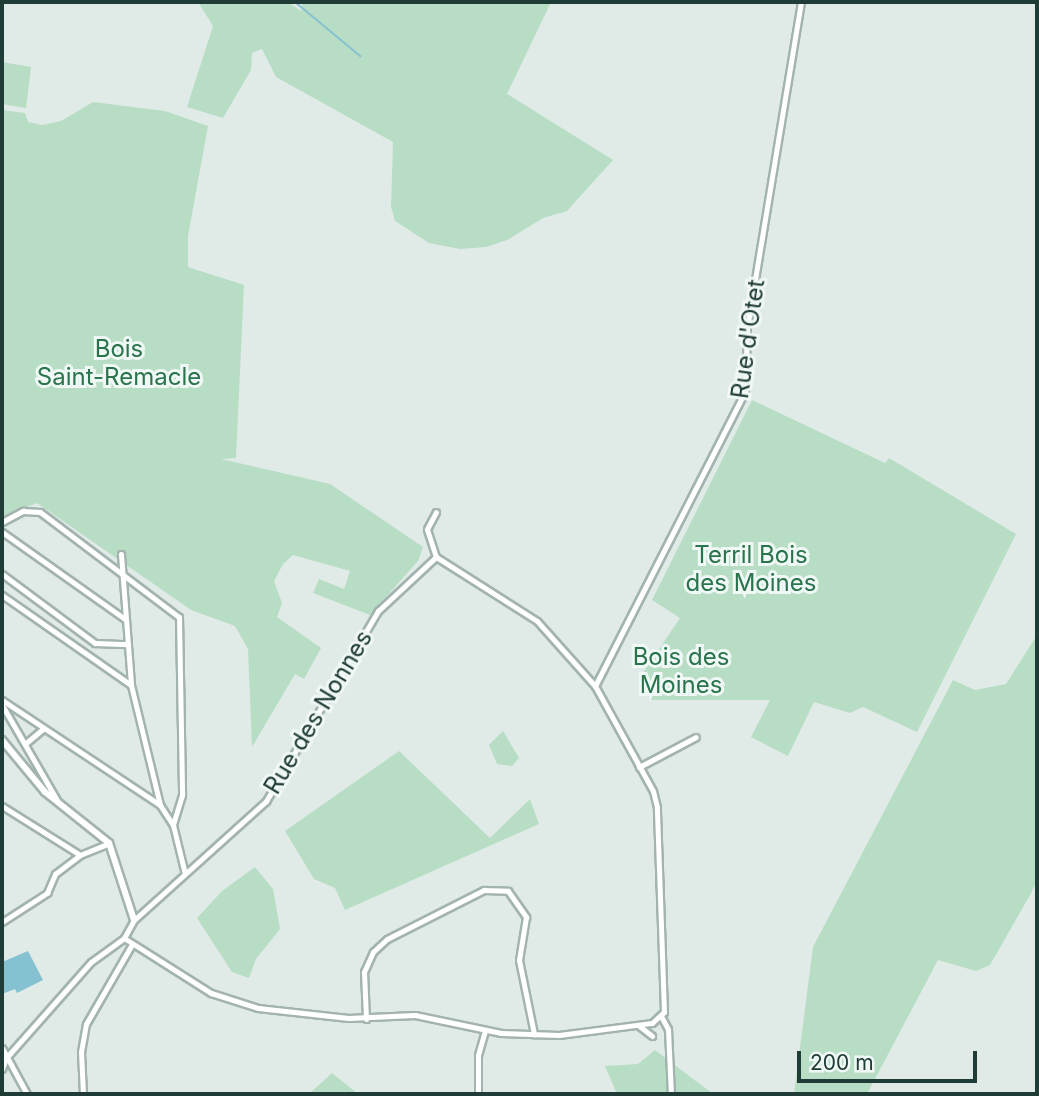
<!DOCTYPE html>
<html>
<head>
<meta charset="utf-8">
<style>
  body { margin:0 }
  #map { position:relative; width:1039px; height:1096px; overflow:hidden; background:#e0ebe7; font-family:Inter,sans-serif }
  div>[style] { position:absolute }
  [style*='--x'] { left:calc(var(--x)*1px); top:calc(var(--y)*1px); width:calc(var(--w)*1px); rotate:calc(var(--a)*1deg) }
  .green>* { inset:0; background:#b8ddc5 }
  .water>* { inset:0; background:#86c1d2 }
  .stream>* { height:2px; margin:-1px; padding:0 1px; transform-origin:1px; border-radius:1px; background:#86c1d2 }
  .roads { filter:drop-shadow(2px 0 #a3b3af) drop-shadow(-2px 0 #a3b3af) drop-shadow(0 2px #a3b3af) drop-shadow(0 -2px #a3b3af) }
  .minor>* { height:5px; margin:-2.5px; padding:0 2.5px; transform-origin:2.5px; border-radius:2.5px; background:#fff }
  .tertiary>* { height:6px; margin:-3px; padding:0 3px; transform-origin:3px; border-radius:3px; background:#fff }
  span { translate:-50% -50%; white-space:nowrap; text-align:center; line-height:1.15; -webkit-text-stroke:6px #f0f8f5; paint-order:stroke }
  .street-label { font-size:24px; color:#203c37 }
  .park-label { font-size:24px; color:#29744c }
  .frame { position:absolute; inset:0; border:4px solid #203c37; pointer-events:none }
  .scale { position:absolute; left:797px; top:1051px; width:180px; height:32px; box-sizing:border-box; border:4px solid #203c37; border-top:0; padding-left:9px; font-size:21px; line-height:24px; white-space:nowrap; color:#203c37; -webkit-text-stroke:5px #f0f8f5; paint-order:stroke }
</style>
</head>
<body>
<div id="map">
  <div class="green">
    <div style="clip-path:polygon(198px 2px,288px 2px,301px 11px,303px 2px,551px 2px,507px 94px,613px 160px,567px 211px,543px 218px,507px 240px,486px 247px,460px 249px,429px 243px,395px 221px,391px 207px,393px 142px,276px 77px,262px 49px,252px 53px,251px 70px,223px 118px,187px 107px,213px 26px)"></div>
    <div style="clip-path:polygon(2px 62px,31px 67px,26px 108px,2px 104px)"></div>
    <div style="clip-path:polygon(93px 102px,165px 111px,208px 126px,188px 236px,188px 267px,244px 285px,236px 458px,221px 459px,330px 484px,423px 547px,418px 561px,370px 615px,313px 593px,319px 579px,344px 589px,350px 571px,293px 555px,283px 564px,274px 581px,282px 603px,277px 617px,321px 648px,304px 679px,295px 674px,252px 747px,248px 649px,235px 626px,191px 610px,37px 503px,2px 517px,2px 110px,25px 113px,28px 122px,42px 125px,61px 121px)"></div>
    <div style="clip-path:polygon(752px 400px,885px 463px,889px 458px,1016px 534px,917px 732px,863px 707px,850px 713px,814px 702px,788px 756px,751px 737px,770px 700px,651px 700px,638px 680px,680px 618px,652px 600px)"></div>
    <div style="clip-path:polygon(1037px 635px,1037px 881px,1030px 895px,990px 965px,976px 971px,938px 960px,867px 1094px,794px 1094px,813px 947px,953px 680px,975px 690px,1006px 684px)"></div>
    <div style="clip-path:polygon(503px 731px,519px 758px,512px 766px,497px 764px,489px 745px)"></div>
    <div style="clip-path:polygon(399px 751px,490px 838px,530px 799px,539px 824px,345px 910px,335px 888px,314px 879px,285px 831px)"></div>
    <div style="clip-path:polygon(255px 867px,273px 889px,280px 929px,256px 959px,249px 978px,232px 972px,197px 918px,222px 891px)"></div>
    <div style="clip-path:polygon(655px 1050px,713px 1094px,617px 1094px,605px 1066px,638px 1064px)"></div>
    <div style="clip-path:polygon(332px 1073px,358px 1094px,309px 1094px)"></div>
  </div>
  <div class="water">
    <div style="clip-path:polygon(28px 951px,43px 980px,17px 993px,15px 989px,2px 994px,2px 962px)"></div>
  </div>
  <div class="stream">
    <div style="--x:295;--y:2;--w:85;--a:39.7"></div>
  </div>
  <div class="roads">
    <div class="minor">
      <div style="--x:2;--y:522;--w:24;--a:-28"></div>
      <div style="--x:23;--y:511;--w:17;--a:3"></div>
      <div style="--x:40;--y:512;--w:174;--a:37.1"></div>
      <div style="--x:179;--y:617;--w:178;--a:89"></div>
      <div style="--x:182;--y:795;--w:31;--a:107"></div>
      <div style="--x:2;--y:532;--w:151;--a:35.3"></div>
      <div style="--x:121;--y:554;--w:131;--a:85.6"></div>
      <div style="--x:131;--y:685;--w:123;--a:76.4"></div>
      <div style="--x:160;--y:805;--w:24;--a:57"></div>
      <div style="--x:173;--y:825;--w:50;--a:76.2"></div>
      <div style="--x:2;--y:574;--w:116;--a:36.6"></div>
      <div style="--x:95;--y:643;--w:33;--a:2"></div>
      <div style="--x:2;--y:595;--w:157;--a:34.9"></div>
      <div style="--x:595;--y:686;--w:330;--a:-63"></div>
      <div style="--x:745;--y:392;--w:64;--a:-88.2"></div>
      <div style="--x:747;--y:328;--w:330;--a:-80.6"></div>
      <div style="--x:2;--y:700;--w:190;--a:33.6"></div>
      <div style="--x:2;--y:705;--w:112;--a:60"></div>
      <div style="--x:26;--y:743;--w:23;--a:-40"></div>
      <div style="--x:639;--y:767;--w:64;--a:-27.8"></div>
      <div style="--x:2;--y:806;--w:92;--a:32.1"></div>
      <div style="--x:2;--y:922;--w:54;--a:-32.8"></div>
      <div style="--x:47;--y:893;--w:21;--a:-67"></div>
      <div style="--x:55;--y:874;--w:31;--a:-37"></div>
      <div style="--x:80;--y:855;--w:31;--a:-22"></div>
      <div style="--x:124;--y:938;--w:103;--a:32.3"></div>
      <div style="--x:211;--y:993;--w:49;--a:17.7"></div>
      <div style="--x:258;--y:1008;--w:91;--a:6.3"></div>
      <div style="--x:348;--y:1018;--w:67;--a:-2.6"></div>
      <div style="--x:415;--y:1015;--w:88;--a:11.8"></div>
      <div style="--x:501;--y:1033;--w:58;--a:2"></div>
      <div style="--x:559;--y:1035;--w:94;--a:-7.4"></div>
      <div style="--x:652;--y:1023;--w:16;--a:-43"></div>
      <div style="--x:664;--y:1012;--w:205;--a:-92"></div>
      <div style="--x:657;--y:807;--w:16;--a:-104"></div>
      <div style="--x:653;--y:791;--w:120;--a:-118.9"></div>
      <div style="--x:595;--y:686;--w:87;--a:-131.7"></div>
      <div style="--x:537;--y:621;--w:120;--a:-147.6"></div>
      <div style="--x:436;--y:557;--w:29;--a:-108"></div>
      <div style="--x:427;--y:529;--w:19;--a:-62"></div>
      <div style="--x:124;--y:938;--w:21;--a:-61"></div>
      <div style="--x:134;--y:920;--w:178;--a:-42"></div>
      <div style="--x:266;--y:801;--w:221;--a:-59.5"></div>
      <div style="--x:378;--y:611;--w:79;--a:-43"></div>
      <div style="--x:661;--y:1016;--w:15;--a:62"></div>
      <div style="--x:668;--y:1029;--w:65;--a:87.4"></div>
      <div style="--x:366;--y:1019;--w:47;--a:-92.4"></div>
      <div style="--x:364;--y:972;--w:22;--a:-66"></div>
      <div style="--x:373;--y:952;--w:19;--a:-43"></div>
      <div style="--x:387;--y:939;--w:109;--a:-26.8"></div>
      <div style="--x:484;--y:890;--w:24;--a:2"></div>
      <div style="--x:508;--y:891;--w:32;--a:55"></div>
      <div style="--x:526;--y:917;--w:44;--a:99.2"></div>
      <div style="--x:519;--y:960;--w:76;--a:78.5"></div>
      <div style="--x:638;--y:1025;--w:18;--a:38"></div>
      <div style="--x:2;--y:1048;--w:52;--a:61.5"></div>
      <div style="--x:2;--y:1069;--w:12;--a:-70"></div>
      <div style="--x:6;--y:1058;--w:128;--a:-48.5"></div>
      <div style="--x:91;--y:962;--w:41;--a:-36"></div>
      <div style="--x:83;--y:1094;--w:42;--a:-92.7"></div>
      <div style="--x:81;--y:1052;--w:28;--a:-80"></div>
      <div style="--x:86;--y:1024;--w:90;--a:-60"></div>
      <div style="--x:478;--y:1094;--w:39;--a:-90"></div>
      <div style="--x:478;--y:1055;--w:25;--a:-74"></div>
    </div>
    <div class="tertiary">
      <div style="--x:2;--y:740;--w:67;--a:50.4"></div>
      <div style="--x:45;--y:792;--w:82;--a:38.6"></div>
      <div style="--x:109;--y:843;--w:81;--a:72"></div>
    </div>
  </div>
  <div class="street-label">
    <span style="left:748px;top:339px;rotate:-82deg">Rue d'Otet</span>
    <span style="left:318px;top:712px;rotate:-59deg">Rue des Nonnes</span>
  </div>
  <div class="park-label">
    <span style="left:119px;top:363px">Bois<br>Saint-Remacle</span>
    <span style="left:751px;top:569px">Terril Bois<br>des Moines</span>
    <span style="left:681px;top:671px">Bois des<br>Moines</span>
  </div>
  <div class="frame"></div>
  <div class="scale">200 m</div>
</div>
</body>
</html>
